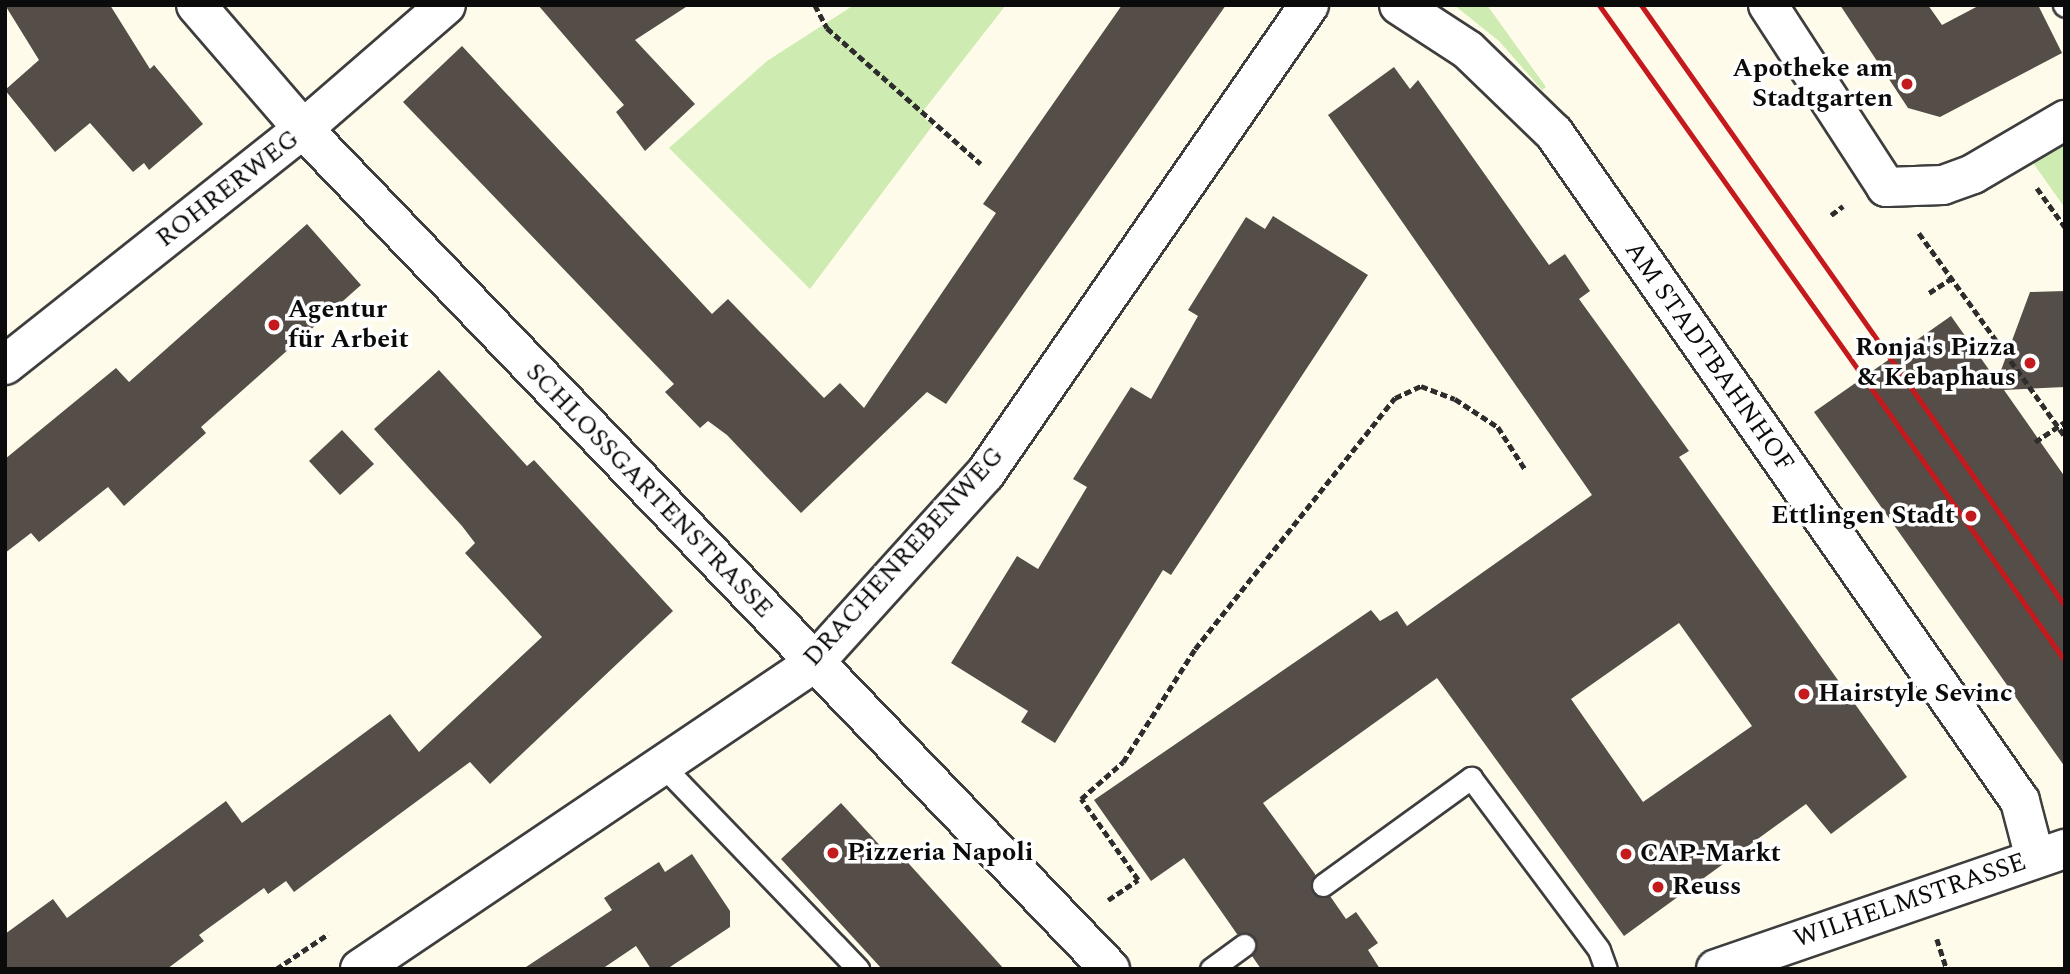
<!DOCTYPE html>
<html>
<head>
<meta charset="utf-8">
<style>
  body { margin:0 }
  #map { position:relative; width:2070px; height:974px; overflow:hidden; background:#fffbea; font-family:Spectral,serif }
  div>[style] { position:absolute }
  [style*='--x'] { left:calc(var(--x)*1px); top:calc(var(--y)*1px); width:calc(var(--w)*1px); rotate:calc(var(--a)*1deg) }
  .green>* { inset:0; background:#ceecb1 }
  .building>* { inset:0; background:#554d47 }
  .path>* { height:4.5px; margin-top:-2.25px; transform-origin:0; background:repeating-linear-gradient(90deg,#2d2d2d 0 7px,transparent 0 10.5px) }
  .roads { filter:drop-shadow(2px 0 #3e3e3e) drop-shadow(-2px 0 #3e3e3e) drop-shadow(0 2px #3e3e3e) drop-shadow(0 -2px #3e3e3e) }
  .service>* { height:21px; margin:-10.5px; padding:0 10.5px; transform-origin:10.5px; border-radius:10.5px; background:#fff }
  .minor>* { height:38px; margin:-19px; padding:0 19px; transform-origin:19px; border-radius:19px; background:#fff }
  .tertiary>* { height:38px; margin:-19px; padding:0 19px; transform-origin:19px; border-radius:19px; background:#fff }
  .rail>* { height:5px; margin:-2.5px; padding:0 2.5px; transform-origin:2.5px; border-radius:2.5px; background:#c41a1d }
  .dots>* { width:19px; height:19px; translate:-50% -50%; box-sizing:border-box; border:4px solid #fff; border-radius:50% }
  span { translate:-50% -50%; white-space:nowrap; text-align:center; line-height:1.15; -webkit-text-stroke:7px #fff; paint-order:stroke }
  .poi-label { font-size:26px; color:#0b0b0b; font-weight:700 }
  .right { translate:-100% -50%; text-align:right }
  .left { translate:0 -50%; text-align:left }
  .street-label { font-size:26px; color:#0b0b0b }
  .frame { position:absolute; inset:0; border:7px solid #0b0b0b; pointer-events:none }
</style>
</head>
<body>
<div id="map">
  <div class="green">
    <div style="clip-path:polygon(854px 5px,1006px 5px,920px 115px,933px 125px,810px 289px,669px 148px,767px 61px)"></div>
    <div style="clip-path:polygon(1454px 5px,1487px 5px,1546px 87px,1542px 90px,1499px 41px)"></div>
    <div style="clip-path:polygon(2065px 144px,2065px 208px,2031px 160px)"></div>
  </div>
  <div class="building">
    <div style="clip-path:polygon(5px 5px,110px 5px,150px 69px,154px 65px,203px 124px,149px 170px,144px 163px,133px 172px,90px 123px,55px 152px,5px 90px,39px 60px)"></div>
    <div style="clip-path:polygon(538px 5px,689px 5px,635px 40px,695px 104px,645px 151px,616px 112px,624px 105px)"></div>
    <div style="clip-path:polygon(1122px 5px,1226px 5px,946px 404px,927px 392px,801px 513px,727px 435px,708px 421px,700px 428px,665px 392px,674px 384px,403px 102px,462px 46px,712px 314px,728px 299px,824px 398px,840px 383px,864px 408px,996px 213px,983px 204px)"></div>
    <div style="clip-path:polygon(1840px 5px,1928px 5px,1942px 25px,1980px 5px,2038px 5px,2062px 53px,1940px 117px,1908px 108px)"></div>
    <div style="clip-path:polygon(evenodd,1394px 67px,1410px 89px,1418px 80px,1549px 265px,1565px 254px,1590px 291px,1579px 299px,1689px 451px,1679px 457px,1907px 777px,1831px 834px,1806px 804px,1624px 936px,1437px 678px,1263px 803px,1315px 874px,1313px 893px,1330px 896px,1346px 919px,1356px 912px,1378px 943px,1368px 950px,1380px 969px,1261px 969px,1252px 956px,1255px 938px,1237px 934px,1184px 858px,1151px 881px,1094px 800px,1371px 610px,1380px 621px,1397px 611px,1407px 626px,1592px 495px,1328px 115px,1394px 67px,1679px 623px,1752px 726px,1643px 802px,1571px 699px,1679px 623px)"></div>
    <div style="clip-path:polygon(1273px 216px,1368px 275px,1171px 575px,1163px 570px,1055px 743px,1021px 722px,1028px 711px,951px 663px,1017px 556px,1038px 569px,1087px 487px,1073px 479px,1131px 387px,1151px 399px,1198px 316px,1188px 310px,1246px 217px,1265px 229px)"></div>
    <div style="clip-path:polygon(307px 224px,361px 285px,201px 427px,206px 433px,124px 506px,108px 487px,39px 542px,31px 533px,5px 553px,5px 459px,116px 368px,129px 382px)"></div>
    <div style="clip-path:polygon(2065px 291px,2065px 387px,2004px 390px,2065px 477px,2065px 767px,1814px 412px,1951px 316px,1997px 381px,2030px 292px)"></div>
    <div style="clip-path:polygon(439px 370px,527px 466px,534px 460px,673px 611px,490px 784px,470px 762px,294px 892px,286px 881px,268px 894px,264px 888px,199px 935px,204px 941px,167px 969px,5px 969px,5px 934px,53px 899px,67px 918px,226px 801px,242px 823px,390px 714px,419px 752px,542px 637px,465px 553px,475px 543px,462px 526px,374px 429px)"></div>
    <div style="clip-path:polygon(342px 430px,374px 464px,340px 495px,309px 461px)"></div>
    <div style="clip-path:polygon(841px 803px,885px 851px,892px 845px,1004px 969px,882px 969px,781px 859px)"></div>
    <div style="clip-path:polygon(692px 854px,730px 911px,730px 927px,667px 969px,651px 969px,636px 946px,602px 969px,523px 969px,612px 910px,604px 898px,659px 862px,665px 872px)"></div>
  </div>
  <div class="path">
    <div style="--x:815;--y:5;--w:26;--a:62"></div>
    <div style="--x:827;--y:28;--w:205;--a:41.4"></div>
    <div style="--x:2037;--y:188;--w:48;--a:54.3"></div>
    <div style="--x:1831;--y:215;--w:15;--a:-37"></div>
    <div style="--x:1919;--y:233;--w:250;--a:54.3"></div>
    <div style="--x:1929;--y:293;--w:27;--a:-33"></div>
    <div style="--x:2035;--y:442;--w:36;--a:-34"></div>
    <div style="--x:1108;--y:900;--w:36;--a:-34"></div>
    <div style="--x:1138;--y:880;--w:99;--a:-125.1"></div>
    <div style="--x:1081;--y:799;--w:56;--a:-41.4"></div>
    <div style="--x:1123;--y:762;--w:134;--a:-57.5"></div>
    <div style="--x:1195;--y:649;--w:321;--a:-51.5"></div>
    <div style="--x:1395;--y:398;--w:29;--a:-25"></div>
    <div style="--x:1421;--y:386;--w:36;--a:21"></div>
    <div style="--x:1455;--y:399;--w:51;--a:33.1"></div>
    <div style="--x:1498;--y:427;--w:50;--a:57.3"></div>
    <div style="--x:1937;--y:939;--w:32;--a:72"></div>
    <div style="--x:276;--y:969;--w:63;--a:-33.9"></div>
  </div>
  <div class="roads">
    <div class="service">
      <div style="--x:2064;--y:5;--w:1;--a:45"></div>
      <div style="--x:662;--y:765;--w:283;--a:46.1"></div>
      <div style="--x:1323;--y:885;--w:183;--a:-35.9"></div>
      <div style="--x:1471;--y:778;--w:214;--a:53.3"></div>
      <div style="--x:1599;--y:950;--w:20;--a:70"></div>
      <div style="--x:1211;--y:969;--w:41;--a:-36"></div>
    </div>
    <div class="minor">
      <div style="--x:1399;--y:5;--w:82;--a:33.1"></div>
      <div style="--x:1468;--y:50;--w:120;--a:44"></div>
      <div style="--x:1554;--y:133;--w:814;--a:55.1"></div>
      <div style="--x:2020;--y:801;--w:59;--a:75.3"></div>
      <div style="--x:1768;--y:5;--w:217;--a:57"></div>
      <div style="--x:1886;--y:187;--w:57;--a:-2"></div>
      <div style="--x:1943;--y:185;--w:32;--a:-20"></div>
      <div style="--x:1973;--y:174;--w:107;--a:-30.4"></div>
      <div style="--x:5;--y:365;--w:380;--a:-38.4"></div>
      <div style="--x:303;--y:129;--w:189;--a:-40.9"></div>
      <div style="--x:360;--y:969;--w:547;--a:-33.98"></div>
      <div style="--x:814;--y:663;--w:255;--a:-47.9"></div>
      <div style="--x:985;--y:474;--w:570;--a:-55.36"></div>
    </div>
    <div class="tertiary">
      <div style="--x:196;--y:5;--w:164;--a:49.2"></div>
      <div style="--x:303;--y:129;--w:1165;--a:46.15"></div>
      <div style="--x:1716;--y:969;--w:369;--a:-19"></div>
    </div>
  </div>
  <div class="rail">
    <div style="--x:1599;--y:5;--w:805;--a:54.61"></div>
    <div style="--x:1641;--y:5;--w:736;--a:54.8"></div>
  </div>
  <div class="dots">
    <div style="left:1907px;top:84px;background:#c41a1d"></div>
    <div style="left:274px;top:325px;background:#c41a1d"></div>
    <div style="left:2030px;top:363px;background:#c41a1d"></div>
    <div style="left:1971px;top:516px;background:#c41a1d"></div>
    <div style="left:1804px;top:694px;background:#c41a1d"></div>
    <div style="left:833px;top:853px;background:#c41a1d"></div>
    <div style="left:1626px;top:854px;background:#c41a1d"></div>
    <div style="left:1658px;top:887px;background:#c41a1d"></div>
  </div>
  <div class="poi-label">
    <span class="right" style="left:1893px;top:84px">Apotheke am<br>Stadtgarten</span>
    <span class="left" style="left:288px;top:325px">Agentur<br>für Arbeit</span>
    <span class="right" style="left:2016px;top:363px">Ronja's Pizza<br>&amp; Kebaphaus</span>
    <span class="right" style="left:1955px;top:516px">Ettlingen Stadt</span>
    <span class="left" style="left:1818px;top:694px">Hairstyle Sevinc</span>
    <span class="left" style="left:847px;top:853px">Pizzeria Napoli</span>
    <span class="left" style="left:1640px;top:854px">CAP-Markt</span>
    <span class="left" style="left:1672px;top:887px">Reuss</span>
  </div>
  <div class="street-label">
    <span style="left:228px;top:189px;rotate:-38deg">ROHRERWEG</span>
    <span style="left:1709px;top:357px;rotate:55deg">AM STADTBAHNHOF</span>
    <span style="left:649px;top:491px;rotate:46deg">SCHLOSSGARTENSTRASSE</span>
    <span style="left:904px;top:557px;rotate:-48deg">DRACHENREBENWEG</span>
    <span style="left:1910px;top:901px;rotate:-19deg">WILHELMSTRASSE</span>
  </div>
  <div class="frame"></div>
</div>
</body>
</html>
